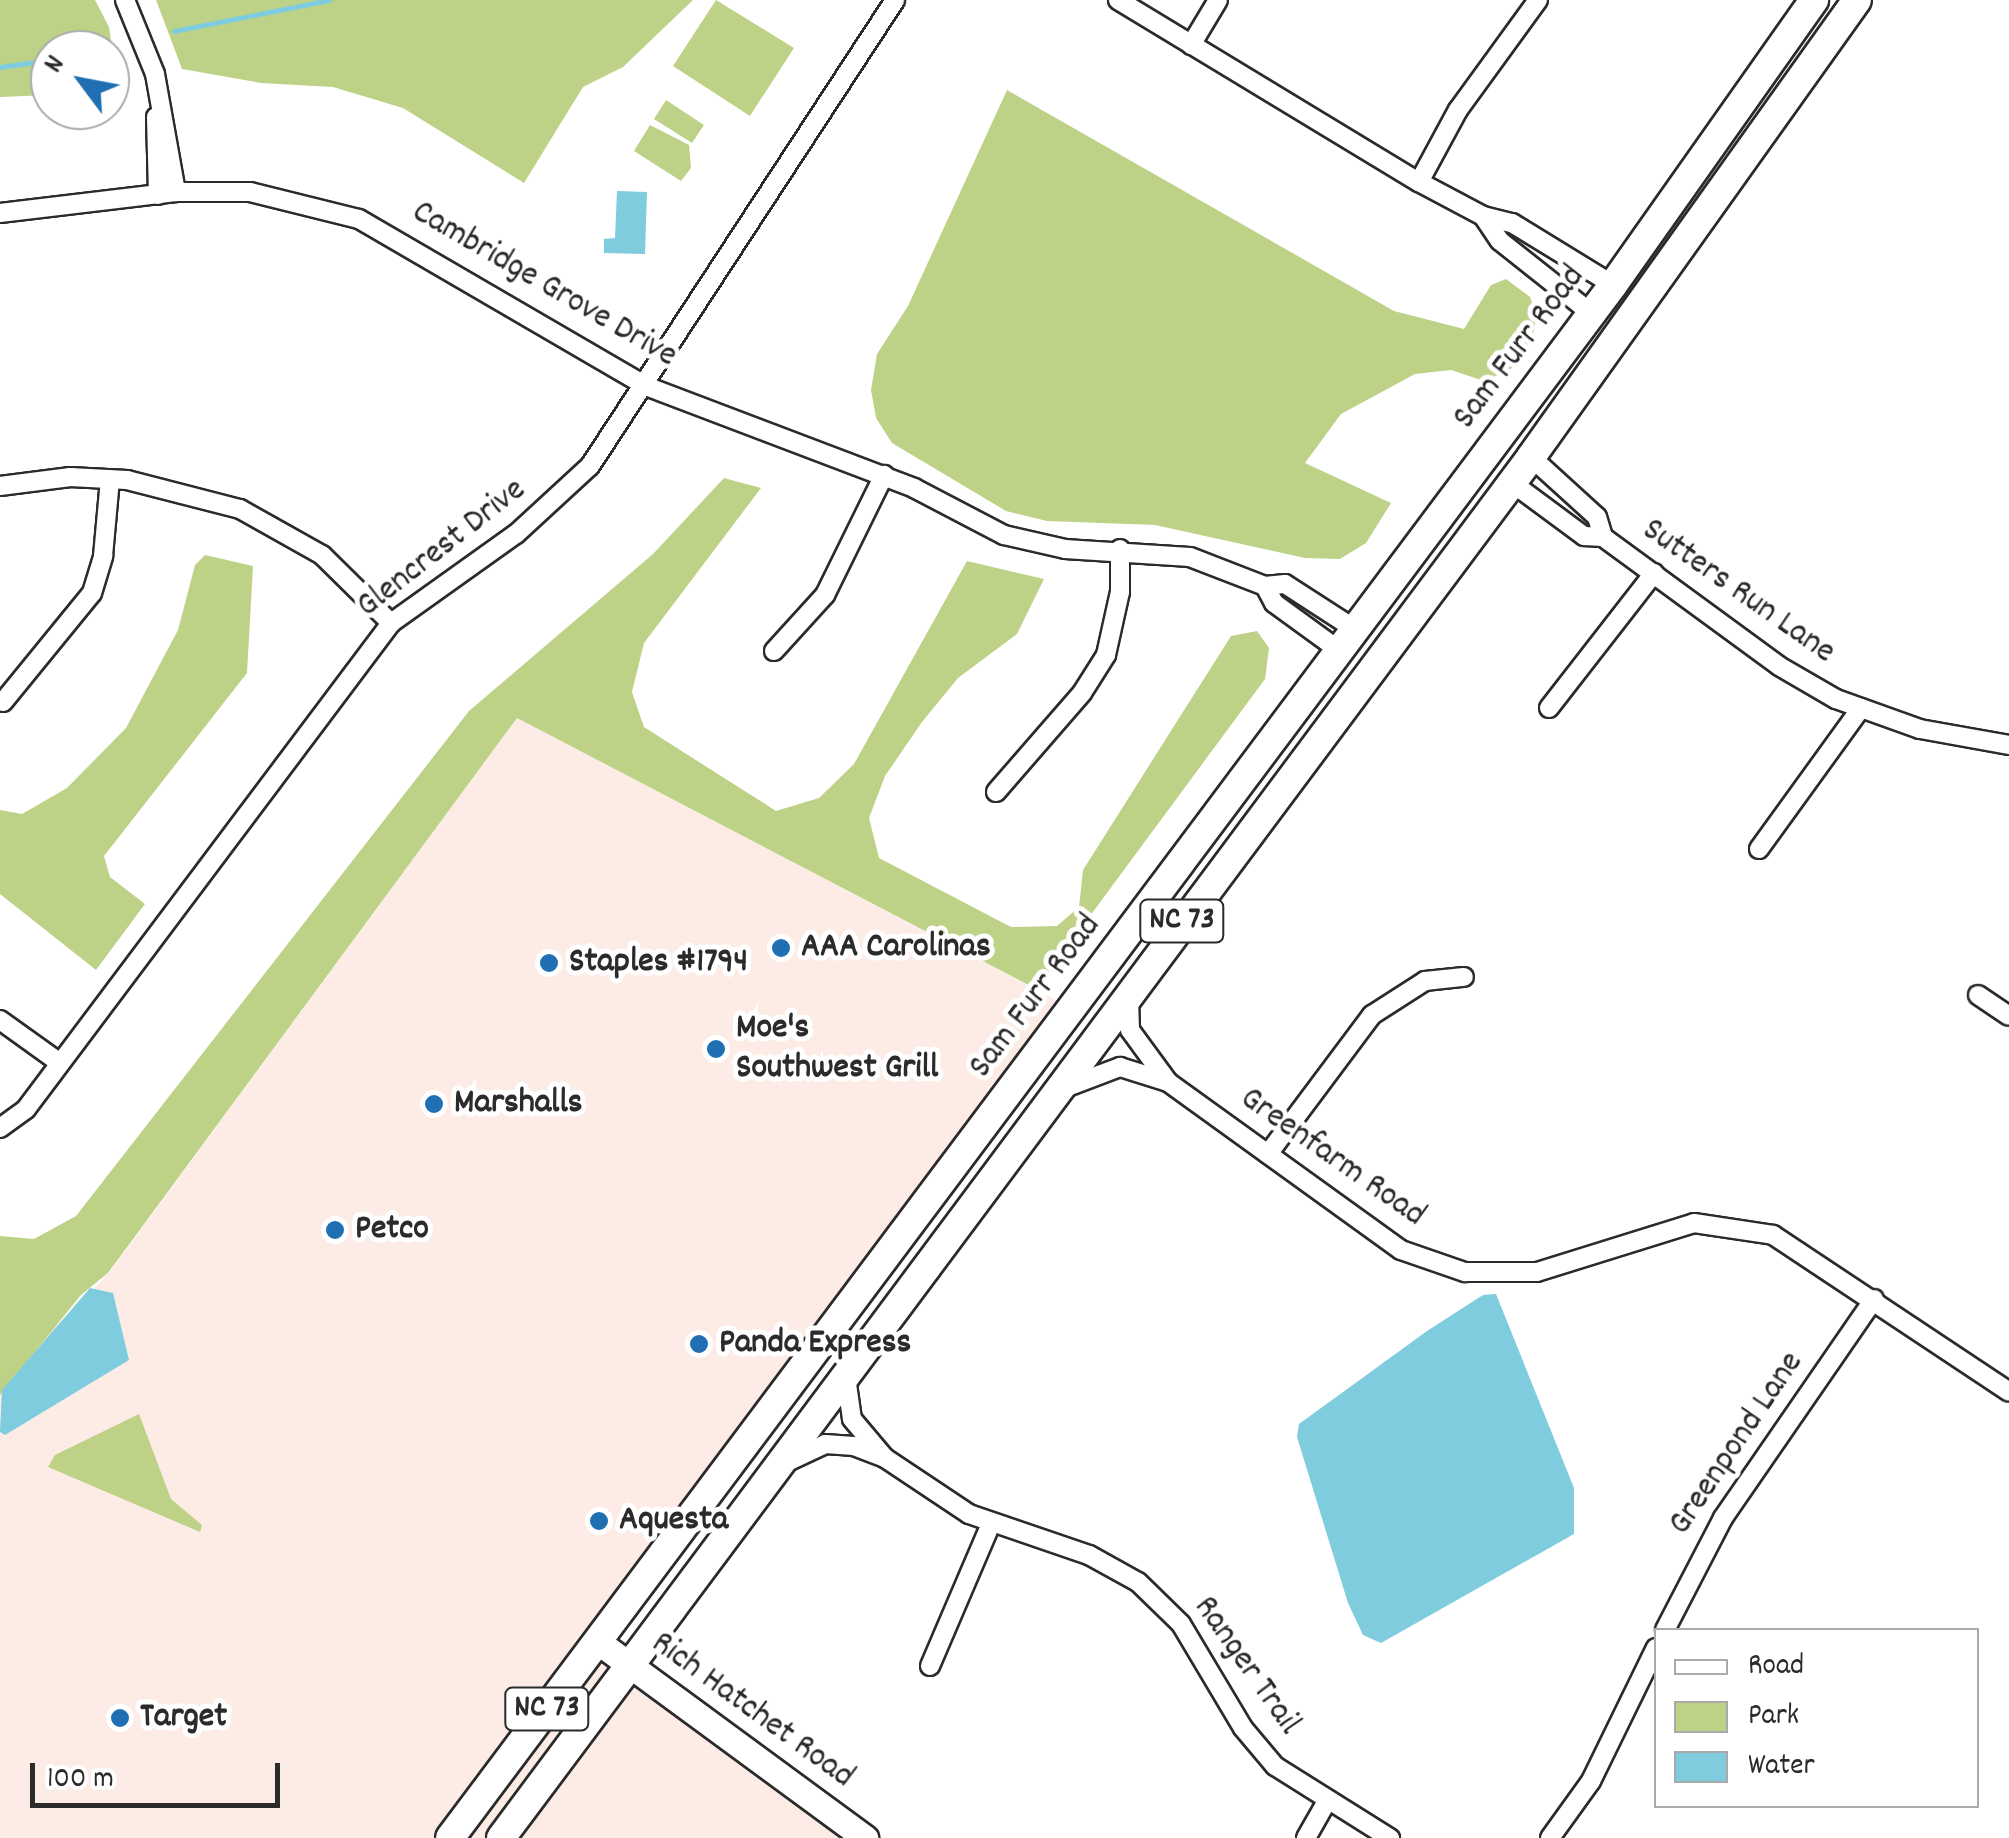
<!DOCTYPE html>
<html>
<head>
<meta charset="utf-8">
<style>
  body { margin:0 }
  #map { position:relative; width:2009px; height:1838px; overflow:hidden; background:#fff; font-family:Dekko,sans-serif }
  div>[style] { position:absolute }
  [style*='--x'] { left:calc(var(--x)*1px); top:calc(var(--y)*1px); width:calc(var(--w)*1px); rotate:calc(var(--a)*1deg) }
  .built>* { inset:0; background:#fcece5 }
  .green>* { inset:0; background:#bed287 }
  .water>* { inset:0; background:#7fccde }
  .stream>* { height:5px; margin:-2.5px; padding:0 2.5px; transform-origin:2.5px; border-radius:2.5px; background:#7fccde }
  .roads { filter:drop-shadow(2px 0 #2b2b2b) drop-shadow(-2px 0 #2b2b2b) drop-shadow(0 2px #2b2b2b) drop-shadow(0 -2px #2b2b2b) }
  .street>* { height:18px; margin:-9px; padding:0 9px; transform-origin:9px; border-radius:9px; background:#fff }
  .secondary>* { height:25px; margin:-12.5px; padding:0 12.5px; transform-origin:12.5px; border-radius:12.5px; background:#fff }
  .primary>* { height:28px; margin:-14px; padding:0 14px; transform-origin:14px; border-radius:14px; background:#fff }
  .dots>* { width:28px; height:28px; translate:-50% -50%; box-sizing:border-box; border:5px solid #fff; border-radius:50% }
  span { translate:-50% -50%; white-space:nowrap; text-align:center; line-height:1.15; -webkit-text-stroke:10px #fff; paint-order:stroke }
  .shield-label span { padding:2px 8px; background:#fff; border:2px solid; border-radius:8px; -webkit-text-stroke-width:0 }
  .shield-label { font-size:32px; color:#2b2b2b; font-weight:700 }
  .street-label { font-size:35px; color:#2b2b2b }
  .poi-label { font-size:35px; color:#2b2b2b; font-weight:700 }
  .left { translate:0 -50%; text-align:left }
  .legend { position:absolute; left:1654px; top:1628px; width:325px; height:180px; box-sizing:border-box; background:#fff; border:2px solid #aaa; margin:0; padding:12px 18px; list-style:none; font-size:30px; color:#2b2b2b }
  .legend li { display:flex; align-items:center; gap:20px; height:50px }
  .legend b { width:50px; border:2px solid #aaa }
  .north { position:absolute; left:30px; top:30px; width:100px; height:100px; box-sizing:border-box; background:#fff; border:2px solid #aaa; border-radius:50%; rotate:302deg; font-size:28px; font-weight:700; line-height:40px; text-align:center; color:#2b2b2b }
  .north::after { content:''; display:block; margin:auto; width:35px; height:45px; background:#1f6fb2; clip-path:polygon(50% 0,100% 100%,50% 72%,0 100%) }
  .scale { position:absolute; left:30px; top:1763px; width:250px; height:45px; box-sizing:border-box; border:5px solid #2b2b2b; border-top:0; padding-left:12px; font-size:30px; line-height:35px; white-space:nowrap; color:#2b2b2b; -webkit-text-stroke:8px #fff; paint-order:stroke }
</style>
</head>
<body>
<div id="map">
  <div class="built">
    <div style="clip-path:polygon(517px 718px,1073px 1009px,598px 1641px,862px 1838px,0 1838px,0 1395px,30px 1352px,109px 1273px)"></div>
  </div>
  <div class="green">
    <div style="clip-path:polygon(0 0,95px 0,109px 27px,117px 82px,110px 83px,110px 50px,50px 50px,50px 95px,0 97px)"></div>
    <div style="clip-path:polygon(156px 0,693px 0,623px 67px,583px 87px,524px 183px,403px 108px,333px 87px,261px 83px,182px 69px)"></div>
    <div style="clip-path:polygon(716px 0,794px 48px,750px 116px,673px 66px)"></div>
    <div style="clip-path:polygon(1007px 90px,1394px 311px,1464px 329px,1491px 285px,1506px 279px,1530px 297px,1537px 315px,1532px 341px,1510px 370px,1484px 381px,1451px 370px,1415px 374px,1341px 414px,1305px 463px,1391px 503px,1366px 543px,1340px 559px,1305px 558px,1155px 525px,1047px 521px,1006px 511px,892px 443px,876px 418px,871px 390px,877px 354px,908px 306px)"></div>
    <div style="clip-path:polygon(666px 100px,704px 125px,692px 143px,654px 119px)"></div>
    <div style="clip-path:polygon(650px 125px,689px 145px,691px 168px,681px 181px,634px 151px)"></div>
    <div style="clip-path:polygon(724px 478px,761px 488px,644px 643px,632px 692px,644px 727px,776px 811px,819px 798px,854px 764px,967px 561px,1044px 579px,1017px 634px,958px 678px,922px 722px,885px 776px,869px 818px,879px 858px,1011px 927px,1057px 926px,1079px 907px,1083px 870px,1231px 636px,1257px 631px,1269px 648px,1265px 679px,1036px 989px,517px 718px,108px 1273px,81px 1295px,0 1395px,0 1236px,34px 1239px,76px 1216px,469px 711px,653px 554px)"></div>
    <div style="clip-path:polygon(205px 555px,253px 566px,247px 673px,104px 856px,110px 877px,145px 904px,96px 970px,0 894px,0 810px,22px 814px,67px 788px,126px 728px,178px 630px,195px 565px)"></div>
    <div style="clip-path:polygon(139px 1414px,171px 1499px,202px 1525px,200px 1532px,48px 1467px,55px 1455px)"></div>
  </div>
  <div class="water">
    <div style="clip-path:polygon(617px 191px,647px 192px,645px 254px,604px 253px,604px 239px,615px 238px)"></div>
    <div style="clip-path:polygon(90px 1288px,113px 1293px,129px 1360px,5px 1435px,0 1432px,2px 1390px)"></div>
    <div style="clip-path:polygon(1496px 1294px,1574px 1488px,1574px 1534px,1381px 1643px,1363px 1635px,1348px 1603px,1297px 1437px,1299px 1424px,1427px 1331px,1483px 1295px)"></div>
  </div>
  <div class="stream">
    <div style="--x:174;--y:31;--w:158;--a:-11.3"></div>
    <div style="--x:96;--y:50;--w:2;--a:0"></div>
    <div style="--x:0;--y:67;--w:50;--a:-8"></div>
  </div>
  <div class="roads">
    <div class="street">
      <div style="--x:125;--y:0;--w:80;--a:67.9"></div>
      <div style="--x:155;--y:74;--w:120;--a:79.9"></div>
      <div style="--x:1118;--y:0;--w:352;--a:31.2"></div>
      <div style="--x:1419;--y:182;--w:72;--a:28"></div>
      <div style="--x:1483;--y:216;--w:30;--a:14"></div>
      <div style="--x:1512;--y:223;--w:119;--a:31.5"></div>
      <div style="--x:1191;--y:45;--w:52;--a:-59"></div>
      <div style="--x:156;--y:117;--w:78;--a:88.5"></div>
      <div style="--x:1419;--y:182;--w:82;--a:-61.6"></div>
      <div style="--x:1458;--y:110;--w:136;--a:-54"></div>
      <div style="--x:0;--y:213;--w:177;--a:-6.8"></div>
      <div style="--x:176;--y:192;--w:74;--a:0"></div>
      <div style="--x:250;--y:192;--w:112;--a:13.9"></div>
      <div style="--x:359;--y:219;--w:332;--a:30.2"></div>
      <div style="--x:646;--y:386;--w:287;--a:20.8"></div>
      <div style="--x:914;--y:488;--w:102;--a:27.6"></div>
      <div style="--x:1004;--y:535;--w:63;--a:12.9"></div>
      <div style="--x:1065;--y:549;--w:125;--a:3.7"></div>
      <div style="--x:1190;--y:557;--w:80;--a:21.1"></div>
      <div style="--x:1265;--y:586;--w:20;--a:-6"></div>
      <div style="--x:1285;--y:584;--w:85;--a:32.9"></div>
      <div style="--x:1483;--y:216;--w:30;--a:56"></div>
      <div style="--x:1500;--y:241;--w:117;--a:38.4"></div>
      <div style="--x:1531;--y:457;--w:89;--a:42.3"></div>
      <div style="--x:1597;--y:517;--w:21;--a:73"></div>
      <div style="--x:1511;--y:482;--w:91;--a:36.5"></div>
      <div style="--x:1584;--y:536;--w:19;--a:3"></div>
      <div style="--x:1603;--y:537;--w:218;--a:36.2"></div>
      <div style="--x:1779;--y:666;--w:66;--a:30.1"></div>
      <div style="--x:1836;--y:699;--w:89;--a:19.7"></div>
      <div style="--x:1920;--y:729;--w:90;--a:10.2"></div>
      <div style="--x:0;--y:486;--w:71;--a:-7.3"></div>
      <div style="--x:70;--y:477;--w:57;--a:3"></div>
      <div style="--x:127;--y:480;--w:117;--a:14.4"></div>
      <div style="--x:240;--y:509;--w:94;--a:29.3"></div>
      <div style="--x:322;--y:555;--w:97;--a:44.6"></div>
      <div style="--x:1265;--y:586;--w:19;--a:62"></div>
      <div style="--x:1274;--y:603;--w:82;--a:36"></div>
      <div style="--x:774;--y:651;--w:76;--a:-47.7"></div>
      <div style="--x:825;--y:595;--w:134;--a:-63.8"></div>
      <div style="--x:3;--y:702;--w:141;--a:-50.8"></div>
      <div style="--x:92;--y:593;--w:39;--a:-73"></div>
      <div style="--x:103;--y:556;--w:77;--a:-84.8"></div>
      <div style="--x:1549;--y:708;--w:171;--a:-52.1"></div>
      <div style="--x:996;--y:792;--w:131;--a:-49"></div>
      <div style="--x:1082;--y:693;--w:45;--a:-57.7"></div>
      <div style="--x:1106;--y:655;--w:65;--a:-77.5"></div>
      <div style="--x:1120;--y:592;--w:43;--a:-90"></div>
      <div style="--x:1759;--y:849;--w:174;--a:-54.1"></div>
      <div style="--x:1978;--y:995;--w:37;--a:34"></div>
      <div style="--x:1129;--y:1000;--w:30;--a:88"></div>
      <div style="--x:1130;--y:1030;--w:64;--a:53.8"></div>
      <div style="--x:0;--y:1020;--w:74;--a:35.6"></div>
      <div style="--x:1067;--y:1087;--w:57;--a:-20.7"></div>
      <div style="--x:1120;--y:1067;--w:50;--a:17.4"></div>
      <div style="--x:1168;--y:1082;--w:287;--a:35.8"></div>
      <div style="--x:1401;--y:1250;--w:68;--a:19"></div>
      <div style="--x:1465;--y:1272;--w:72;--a:0"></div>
      <div style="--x:1537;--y:1272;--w:164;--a:-17.3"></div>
      <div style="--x:1694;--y:1223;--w:80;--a:8.6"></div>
      <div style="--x:1773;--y:1235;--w:283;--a:33.6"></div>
      <div style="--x:0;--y:1128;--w:32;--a:-36"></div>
      <div style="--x:26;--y:1109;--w:608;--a:-53.09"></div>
      <div style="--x:391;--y:623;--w:153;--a:-35.5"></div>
      <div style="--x:516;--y:534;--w:100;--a:-42.6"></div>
      <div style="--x:590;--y:466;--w:557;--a:-56.79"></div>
      <div style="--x:1268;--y:1154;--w:174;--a:-53.2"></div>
      <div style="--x:1372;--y:1015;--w:63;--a:-32.7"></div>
      <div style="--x:1425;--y:981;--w:39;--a:-6"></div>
      <div style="--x:846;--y:1377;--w:42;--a:81.9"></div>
      <div style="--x:852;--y:1419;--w:51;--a:49.8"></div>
      <div style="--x:789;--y:1461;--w:40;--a:-25"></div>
      <div style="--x:825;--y:1444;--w:29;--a:4"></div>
      <div style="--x:854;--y:1446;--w:33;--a:21"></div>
      <div style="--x:885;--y:1458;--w:101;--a:33.7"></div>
      <div style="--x:969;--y:1514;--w:127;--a:18.9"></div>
      <div style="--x:1089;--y:1555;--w:56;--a:28.9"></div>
      <div style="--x:1138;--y:1582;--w:60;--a:44.3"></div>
      <div style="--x:1181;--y:1624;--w:121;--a:59.2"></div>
      <div style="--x:1243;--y:1728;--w:50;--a:49.9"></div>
      <div style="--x:1275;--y:1766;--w:136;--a:32.1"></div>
      <div style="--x:1665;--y:1630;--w:126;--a:-62.6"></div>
      <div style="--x:1723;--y:1518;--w:266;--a:-55.4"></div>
      <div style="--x:930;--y:1666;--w:155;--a:-66.8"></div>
      <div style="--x:1306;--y:1838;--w:43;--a:-60.4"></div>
      <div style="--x:1550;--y:1838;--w:70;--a:-54.3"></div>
      <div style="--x:1591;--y:1781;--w:148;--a:-64"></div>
    </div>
    <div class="secondary">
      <div style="--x:597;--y:1641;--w:333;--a:36.3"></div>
    </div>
    <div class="primary">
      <div style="--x:450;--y:1838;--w:1940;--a:-53.17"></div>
      <div style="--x:1613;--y:285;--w:349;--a:-54.8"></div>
      <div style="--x:501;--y:1838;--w:1723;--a:-53.28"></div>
      <div style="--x:1531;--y:457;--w:561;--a:-54.5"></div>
    </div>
  </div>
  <div class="dots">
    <div style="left:781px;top:948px;background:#1f6fb2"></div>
    <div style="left:549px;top:963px;background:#1f6fb2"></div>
    <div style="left:716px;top:1049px;background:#1f6fb2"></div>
    <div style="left:434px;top:1104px;background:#1f6fb2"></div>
    <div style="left:335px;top:1230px;background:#1f6fb2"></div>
    <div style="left:699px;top:1344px;background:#1f6fb2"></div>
    <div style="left:599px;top:1521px;background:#1f6fb2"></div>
    <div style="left:120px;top:1718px;background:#1f6fb2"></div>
  </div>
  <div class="shield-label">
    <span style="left:1182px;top:921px">NC 73</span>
    <span style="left:547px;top:1709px">NC 73</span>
  </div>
  <div class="street-label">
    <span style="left:544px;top:285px;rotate:30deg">Cambridge Grove Drive</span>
    <span style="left:1520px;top:348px;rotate:-53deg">Sam Furr Road</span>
    <span style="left:442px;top:549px;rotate:-38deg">Glencrest Drive</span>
    <span style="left:1738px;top:592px;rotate:35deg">Sutters Run Lane</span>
    <span style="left:1036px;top:997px;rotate:-53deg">Sam Furr Road</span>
    <span style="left:1332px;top:1158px;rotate:35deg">Greenfarm Road</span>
    <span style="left:1737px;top:1444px;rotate:-56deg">Greenpond Lane</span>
    <span style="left:1246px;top:1666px;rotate:55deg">Ranger Trail</span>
    <span style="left:752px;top:1711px;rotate:36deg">Rich Hatchet Road</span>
  </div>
  <div class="poi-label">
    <span class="left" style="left:801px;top:948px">AAA Carolinas</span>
    <span class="left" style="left:569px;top:963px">Staples #1794</span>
    <span class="left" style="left:736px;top:1049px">Moe's<br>Southwest Grill</span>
    <span class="left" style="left:454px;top:1104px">Marshalls</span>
    <span class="left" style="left:355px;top:1230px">Petco</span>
    <span class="left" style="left:719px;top:1344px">Panda Express</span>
    <span class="left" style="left:619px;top:1521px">Aquesta</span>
    <span class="left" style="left:140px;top:1718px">Target</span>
  </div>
  <ul class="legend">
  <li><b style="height:12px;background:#fff"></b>Road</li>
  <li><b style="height:28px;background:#bed287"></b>Park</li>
  <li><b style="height:28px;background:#7fccde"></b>Water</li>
  </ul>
  <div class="north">N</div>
  <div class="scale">100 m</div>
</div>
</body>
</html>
